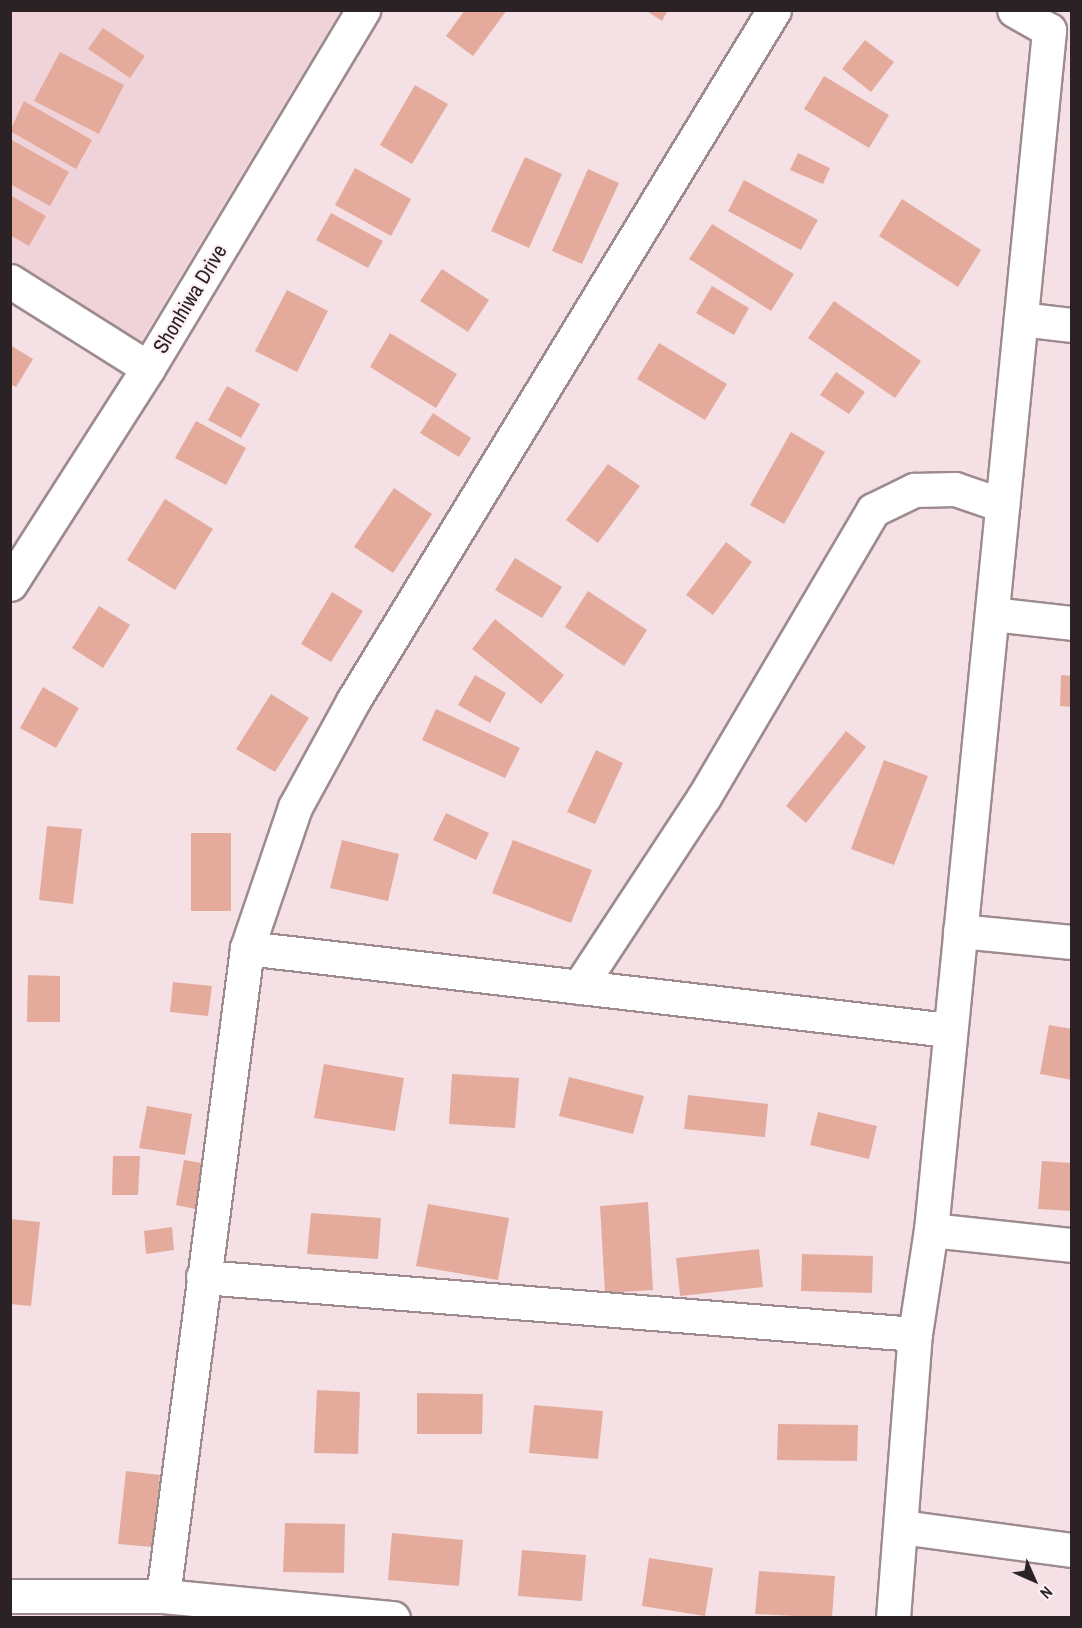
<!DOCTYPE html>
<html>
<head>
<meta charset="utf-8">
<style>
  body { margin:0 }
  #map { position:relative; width:1082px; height:1628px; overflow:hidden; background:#f5e1e5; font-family:"Archivo Narrow",sans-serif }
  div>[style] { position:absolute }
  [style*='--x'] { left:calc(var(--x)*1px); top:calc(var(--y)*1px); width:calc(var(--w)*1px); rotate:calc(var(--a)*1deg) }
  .built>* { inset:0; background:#f0d3d9 }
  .building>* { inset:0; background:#e4ab9d }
  .roads { filter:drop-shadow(2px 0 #9d8b8e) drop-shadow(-2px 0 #9d8b8e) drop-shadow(0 2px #9d8b8e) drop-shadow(0 -2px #9d8b8e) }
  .minor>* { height:33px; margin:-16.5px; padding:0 16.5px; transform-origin:16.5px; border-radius:16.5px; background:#fff }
  .tertiary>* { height:33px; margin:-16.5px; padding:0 16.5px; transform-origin:16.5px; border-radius:16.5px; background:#fff }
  span { translate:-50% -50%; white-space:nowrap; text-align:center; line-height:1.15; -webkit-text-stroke:4.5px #fdf1f3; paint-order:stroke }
  .street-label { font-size:21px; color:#2a2224 }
  .frame { position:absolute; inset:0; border:12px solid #2a2224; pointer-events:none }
  .north { position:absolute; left:1004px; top:1550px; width:60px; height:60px; -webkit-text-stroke:4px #fdf1f3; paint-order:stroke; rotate:135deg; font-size:16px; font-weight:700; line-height:24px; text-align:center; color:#2a2224 }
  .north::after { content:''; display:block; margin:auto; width:21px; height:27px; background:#2a2224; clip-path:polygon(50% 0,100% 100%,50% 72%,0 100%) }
</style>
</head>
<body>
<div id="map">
  <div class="built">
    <div style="clip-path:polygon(10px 11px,340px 11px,137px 348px,11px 263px)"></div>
  </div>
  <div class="building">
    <div style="clip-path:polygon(465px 10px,507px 10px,473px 56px,446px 36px)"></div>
    <div style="clip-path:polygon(645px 10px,668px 10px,662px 21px)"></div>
    <div style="clip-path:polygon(103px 28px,145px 56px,130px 78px,88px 49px)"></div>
    <div style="clip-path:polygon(865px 40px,894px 62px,871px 92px,842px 69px)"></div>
    <div style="clip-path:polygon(60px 52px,124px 85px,99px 134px,34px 101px)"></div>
    <div style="clip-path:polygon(824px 76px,889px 115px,869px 148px,804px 109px)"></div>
    <div style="clip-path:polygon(415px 85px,448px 104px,412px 164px,380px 145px)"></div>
    <div style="clip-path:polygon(24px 101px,92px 140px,76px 169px,10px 131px)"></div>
    <div style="clip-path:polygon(10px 139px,69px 172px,50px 206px,10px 184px)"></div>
    <div style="clip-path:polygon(798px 153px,830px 168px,823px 184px,790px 170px)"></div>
    <div style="clip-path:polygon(525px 157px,562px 174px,529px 248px,491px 231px)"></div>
    <div style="clip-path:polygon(355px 168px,411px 199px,391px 236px,335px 205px)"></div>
    <div style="clip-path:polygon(588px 169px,619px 183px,582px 264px,552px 251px)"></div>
    <div style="clip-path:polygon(744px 180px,818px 220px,801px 250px,728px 211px)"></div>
    <div style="clip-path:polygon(10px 195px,46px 216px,29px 246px,10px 235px)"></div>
    <div style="clip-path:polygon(902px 199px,981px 250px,958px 287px,879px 236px)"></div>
    <div style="clip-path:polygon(331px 213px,383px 241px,368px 268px,316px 240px)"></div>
    <div style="clip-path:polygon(712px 224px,794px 274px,771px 311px,689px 259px)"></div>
    <div style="clip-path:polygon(442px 269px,489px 300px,468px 332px,420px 301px)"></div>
    <div style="clip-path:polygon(712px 286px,749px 308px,734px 335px,696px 313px)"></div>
    <div style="clip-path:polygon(287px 290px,328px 311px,297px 372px,255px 351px)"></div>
    <div style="clip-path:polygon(834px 301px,921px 361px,895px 398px,808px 338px)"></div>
    <div style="clip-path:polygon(390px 333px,457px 374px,436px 408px,370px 367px)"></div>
    <div style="clip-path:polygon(659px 343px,727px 384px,705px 420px,637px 379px)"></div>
    <div style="clip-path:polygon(10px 345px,33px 359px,16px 387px,10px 384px)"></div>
    <div style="clip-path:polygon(836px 372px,865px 392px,849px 414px,820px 395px)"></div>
    <div style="clip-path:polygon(227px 386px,260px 404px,241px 438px,208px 420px)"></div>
    <div style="clip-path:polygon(433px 413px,471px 438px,459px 457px,420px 433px)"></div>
    <div style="clip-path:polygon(196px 421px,246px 448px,226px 485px,175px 458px)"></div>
    <div style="clip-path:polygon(791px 432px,825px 452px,784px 524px,750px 505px)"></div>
    <div style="clip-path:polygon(608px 464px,640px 486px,598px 543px,566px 520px)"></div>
    <div style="clip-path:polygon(394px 488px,432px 514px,393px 573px,354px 547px)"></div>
    <div style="clip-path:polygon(165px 499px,213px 529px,175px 590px,127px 560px)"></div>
    <div style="clip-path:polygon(726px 542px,752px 562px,713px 615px,686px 595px)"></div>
    <div style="clip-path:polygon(515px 558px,562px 587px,542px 618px,495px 590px)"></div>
    <div style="clip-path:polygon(588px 591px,647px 630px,624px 666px,565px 627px)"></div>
    <div style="clip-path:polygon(332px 592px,363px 611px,331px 662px,301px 644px)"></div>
    <div style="clip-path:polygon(99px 606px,130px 625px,103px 668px,72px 648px)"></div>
    <div style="clip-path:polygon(495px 619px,564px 675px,541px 704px,472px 649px)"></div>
    <div style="clip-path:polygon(475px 675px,506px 693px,490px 723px,458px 705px)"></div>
    <div style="clip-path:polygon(1061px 675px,1072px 676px,1072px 707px,1060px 706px)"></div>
    <div style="clip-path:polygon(43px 687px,79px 708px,56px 748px,20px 728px)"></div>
    <div style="clip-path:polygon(271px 694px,309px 718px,275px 772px,236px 749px)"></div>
    <div style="clip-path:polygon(436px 709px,520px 748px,505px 778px,422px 740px)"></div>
    <div style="clip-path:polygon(846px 731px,866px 747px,806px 823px,786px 806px)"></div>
    <div style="clip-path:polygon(596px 750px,623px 763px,595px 824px,567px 812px)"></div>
    <div style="clip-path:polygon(884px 760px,928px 776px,894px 865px,851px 849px)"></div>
    <div style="clip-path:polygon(446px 813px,489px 833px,476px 860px,433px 840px)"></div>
    <div style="clip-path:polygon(47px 826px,82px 829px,73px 904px,39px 900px)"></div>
    <div style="clip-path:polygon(191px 833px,231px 833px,231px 911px,191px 911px)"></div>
    <div style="clip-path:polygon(342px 840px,399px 854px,388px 901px,330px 888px)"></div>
    <div style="clip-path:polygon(513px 840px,592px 870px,571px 923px,492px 893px)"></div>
    <div style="clip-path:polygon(28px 975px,60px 976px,60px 1022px,27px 1022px)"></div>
    <div style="clip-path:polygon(173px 982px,212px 986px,208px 1016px,170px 1012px)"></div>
    <div style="clip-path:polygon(1049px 1025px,1072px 1029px,1072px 1080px,1040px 1074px)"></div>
    <div style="clip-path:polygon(324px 1064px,404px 1078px,395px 1131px,314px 1118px)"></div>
    <div style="clip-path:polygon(452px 1074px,519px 1078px,515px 1128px,449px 1124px)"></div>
    <div style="clip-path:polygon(569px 1077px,644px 1096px,633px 1134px,559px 1116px)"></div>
    <div style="clip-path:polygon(688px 1095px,768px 1104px,765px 1137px,684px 1129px)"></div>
    <div style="clip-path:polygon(147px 1106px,192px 1114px,185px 1155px,139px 1148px)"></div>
    <div style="clip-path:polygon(818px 1112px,877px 1126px,869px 1159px,810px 1145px)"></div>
    <div style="clip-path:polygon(113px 1156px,140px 1156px,138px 1195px,112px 1195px)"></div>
    <div style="clip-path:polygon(184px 1160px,208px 1164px,200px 1210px,176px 1205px)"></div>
    <div style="clip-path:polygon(1042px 1161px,1072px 1163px,1072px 1211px,1038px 1209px)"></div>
    <div style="clip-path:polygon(648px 1202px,653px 1290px,605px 1293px,600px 1206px)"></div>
    <div style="clip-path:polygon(428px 1204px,509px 1218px,498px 1280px,416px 1266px)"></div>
    <div style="clip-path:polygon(311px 1213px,381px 1218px,378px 1259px,307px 1254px)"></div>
    <div style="clip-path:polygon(10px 1219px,40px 1222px,31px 1306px,10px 1304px)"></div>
    <div style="clip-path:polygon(172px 1227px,174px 1250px,146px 1254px,144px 1231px)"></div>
    <div style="clip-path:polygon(759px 1249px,763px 1287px,680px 1296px,676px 1258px)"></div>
    <div style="clip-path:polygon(802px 1254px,873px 1256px,872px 1293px,801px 1291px)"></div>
    <div style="clip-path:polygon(317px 1390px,360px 1392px,358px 1454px,314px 1453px)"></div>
    <div style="clip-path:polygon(417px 1393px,483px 1394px,482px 1434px,417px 1434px)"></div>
    <div style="clip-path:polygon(534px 1405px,603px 1411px,598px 1459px,529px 1453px)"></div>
    <div style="clip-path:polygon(778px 1424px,858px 1425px,857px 1461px,777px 1460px)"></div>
    <div style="clip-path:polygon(126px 1471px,160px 1475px,152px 1547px,118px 1544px)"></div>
    <div style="clip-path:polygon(285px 1523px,345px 1524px,344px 1573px,283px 1572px)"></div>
    <div style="clip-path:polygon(392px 1533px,463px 1540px,459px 1586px,388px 1580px)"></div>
    <div style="clip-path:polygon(522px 1550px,586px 1555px,582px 1601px,518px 1596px)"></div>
    <div style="clip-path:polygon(649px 1558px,713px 1568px,705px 1616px,642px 1606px)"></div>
    <div style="clip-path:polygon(759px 1571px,835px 1576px,832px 1618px,755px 1614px)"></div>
  </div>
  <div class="roads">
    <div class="minor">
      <div style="--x:10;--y:281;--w:163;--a:32.2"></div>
      <div style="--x:1021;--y:319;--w:51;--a:6.7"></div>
      <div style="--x:992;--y:614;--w:81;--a:6.4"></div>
      <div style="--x:960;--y:931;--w:113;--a:5.6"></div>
      <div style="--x:247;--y:948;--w:706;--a:6.67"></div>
      <div style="--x:579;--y:987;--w:227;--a:-56.7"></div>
      <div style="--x:704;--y:797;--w:333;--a:-59.5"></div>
      <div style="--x:873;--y:510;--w:46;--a:-26"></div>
      <div style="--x:914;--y:490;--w:41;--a:-1.4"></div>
      <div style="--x:955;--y:489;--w:50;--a:18.8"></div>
      <div style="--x:931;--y:1230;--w:142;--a:6.1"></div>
      <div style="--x:203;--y:1277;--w:714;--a:4.58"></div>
      <div style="--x:902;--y:1527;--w:172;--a:7.7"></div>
      <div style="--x:10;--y:1596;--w:153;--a:0"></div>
      <div style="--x:163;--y:1596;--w:231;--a:5.5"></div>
      <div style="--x:163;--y:1596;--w:653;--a:-82.61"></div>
      <div style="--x:247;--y:948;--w:149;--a:-71.2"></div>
      <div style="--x:295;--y:807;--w:121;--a:-61.3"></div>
      <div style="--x:353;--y:701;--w:809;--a:-58.65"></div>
      <div style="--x:893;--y:1618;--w:285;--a:-85.6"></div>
      <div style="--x:915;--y:1334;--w:105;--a:-81.3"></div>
      <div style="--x:931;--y:1230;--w:1206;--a:-84.38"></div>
      <div style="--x:1049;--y:30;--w:40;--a:-150.3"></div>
    </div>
    <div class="tertiary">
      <div style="--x:10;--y:584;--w:256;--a:-57.4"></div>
      <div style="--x:148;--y:368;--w:418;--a:-59"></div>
    </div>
  </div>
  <div class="street-label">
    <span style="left:190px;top:299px;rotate:-59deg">Shonhiwa Drive</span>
  </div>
  <div class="frame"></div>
  <div class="north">N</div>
</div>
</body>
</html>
